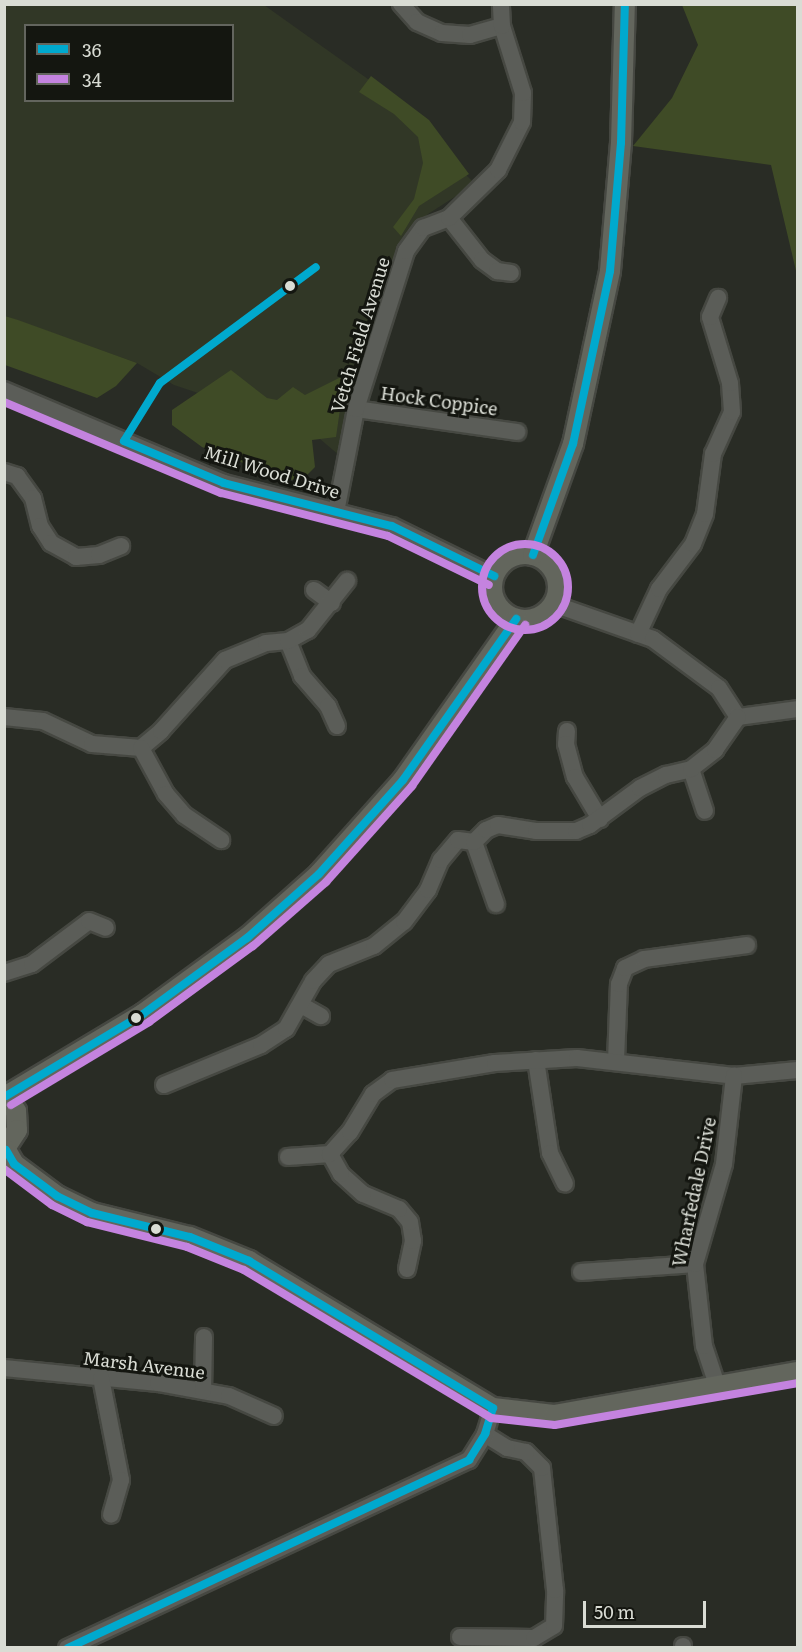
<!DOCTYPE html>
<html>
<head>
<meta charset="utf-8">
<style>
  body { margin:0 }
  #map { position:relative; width:802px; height:1652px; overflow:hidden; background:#292c25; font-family:Literata,serif }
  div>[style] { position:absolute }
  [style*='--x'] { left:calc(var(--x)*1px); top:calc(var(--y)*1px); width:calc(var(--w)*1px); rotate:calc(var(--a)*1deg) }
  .built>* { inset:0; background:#313726 }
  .green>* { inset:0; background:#3f4b26 }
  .roads { filter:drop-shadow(2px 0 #464842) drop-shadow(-2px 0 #464842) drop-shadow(0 2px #464842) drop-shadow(0 -2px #464842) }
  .minor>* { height:16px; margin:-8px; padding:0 8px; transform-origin:8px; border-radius:8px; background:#5b5d58 }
  .major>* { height:20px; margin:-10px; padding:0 10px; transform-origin:10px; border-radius:10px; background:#63665d }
  .major>.ring { margin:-10px; padding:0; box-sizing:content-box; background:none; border:20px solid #63665d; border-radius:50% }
  .bus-1>* { height:8px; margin:-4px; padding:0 4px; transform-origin:4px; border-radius:4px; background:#00a9ce }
  .bus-2>* { height:8px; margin:-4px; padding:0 4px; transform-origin:4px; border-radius:4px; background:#c483df }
  .bus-2>.ring { margin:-4px; padding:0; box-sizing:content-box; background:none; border:8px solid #c483df; border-radius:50% }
  .dots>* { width:16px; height:16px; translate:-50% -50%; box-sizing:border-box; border:3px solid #141610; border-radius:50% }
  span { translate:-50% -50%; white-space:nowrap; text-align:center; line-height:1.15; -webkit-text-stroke:6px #141610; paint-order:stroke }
  .street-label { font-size:18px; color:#d9dcd4 }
  .frame { position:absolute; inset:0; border:6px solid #d9dcd4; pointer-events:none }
  .legend { position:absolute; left:24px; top:24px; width:210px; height:78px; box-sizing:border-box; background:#141610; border:2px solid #63655e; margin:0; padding:8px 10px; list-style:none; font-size:18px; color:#d9dcd4 }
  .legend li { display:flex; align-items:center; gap:12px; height:30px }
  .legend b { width:30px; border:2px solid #63655e }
  .scale { position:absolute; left:583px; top:1601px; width:123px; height:27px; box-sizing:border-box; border:3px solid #d9dcd4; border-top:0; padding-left:8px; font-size:18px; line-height:21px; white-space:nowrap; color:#d9dcd4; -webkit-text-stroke:4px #141610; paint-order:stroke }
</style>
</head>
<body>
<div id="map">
  <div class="built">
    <div style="clip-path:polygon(evenodd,4px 5px,264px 5px,382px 89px,475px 184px,428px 214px,404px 240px,379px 318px,357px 369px,340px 456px,293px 416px,225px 402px,174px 385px,137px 363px,5px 316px,4px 5px,26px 26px,232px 26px,232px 100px,26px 100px,26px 26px)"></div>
  </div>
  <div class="green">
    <div style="clip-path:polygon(682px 5px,797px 5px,797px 275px,771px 165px,633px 146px,672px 98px,698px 45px)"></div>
    <div style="clip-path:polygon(371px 76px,429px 120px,469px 174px,419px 206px,401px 236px,393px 227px,414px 199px,423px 163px,418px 137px,394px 114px,359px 92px)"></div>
    <div style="clip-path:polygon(5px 316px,18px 320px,137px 363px,116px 386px,97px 398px,5px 365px)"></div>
    <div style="clip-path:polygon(231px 370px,267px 398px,277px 400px,293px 387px,305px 395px,345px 375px,336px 437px,312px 440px,315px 467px,303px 479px,287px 480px,202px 447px,172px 425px,172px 410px)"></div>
  </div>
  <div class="roads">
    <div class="minor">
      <div style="--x:401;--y:4;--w:24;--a:48"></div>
      <div style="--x:417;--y:22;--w:27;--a:24"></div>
      <div style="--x:442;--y:33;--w:28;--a:4"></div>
      <div style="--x:470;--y:35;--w:33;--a:-16"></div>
      <div style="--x:449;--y:218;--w:53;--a:51.8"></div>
      <div style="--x:482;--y:260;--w:19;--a:36"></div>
      <div style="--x:497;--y:271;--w:14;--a:8"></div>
      <div style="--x:4;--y:390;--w:239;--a:22.9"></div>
      <div style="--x:224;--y:483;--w:173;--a:14.4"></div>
      <div style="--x:392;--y:526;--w:114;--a:26.1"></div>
      <div style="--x:356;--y:409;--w:163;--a:8.1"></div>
      <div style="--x:4;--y:472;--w:14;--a:17"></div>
      <div style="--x:17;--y:476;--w:27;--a:54"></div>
      <div style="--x:33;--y:498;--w:29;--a:76"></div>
      <div style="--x:40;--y:526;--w:20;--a:57"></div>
      <div style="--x:51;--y:543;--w:29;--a:29"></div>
      <div style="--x:76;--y:557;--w:23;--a:-5"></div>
      <div style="--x:99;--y:555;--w:24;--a:-22"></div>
      <div style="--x:336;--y:512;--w:105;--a:-79"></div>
      <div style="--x:356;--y:409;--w:166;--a:-72.4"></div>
      <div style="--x:406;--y:251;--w:29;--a:-54"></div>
      <div style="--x:423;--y:228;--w:28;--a:-21"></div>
      <div style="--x:449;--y:218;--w:69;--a:-44.4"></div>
      <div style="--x:498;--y:170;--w:54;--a:-63.4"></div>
      <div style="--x:522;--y:122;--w:29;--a:-88"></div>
      <div style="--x:523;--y:93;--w:70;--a:-107.4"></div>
      <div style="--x:502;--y:26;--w:22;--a:-93"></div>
      <div style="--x:314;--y:590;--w:22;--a:36"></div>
      <div style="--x:556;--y:600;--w:12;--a:42"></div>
      <div style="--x:565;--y:608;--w:93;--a:19.4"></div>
      <div style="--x:653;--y:639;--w:82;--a:36.6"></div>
      <div style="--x:719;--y:688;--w:35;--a:57"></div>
      <div style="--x:638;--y:634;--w:50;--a:-65"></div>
      <div style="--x:659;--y:589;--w:56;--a:-52.9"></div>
      <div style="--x:693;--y:544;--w:32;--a:-68"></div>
      <div style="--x:705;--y:514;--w:61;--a:-82.4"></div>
      <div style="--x:713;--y:454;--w:46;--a:-65.7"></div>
      <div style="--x:732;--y:412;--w:29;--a:-94"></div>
      <div style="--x:730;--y:383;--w:69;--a:-106.9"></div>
      <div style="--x:710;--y:317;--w:21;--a:-67"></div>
      <div style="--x:288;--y:641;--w:38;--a:68"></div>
      <div style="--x:302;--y:676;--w:40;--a:49"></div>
      <div style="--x:328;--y:706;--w:22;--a:66"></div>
      <div style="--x:4;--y:717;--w:39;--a:6"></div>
      <div style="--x:43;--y:721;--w:54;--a:25.1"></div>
      <div style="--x:92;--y:744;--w:49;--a:4.7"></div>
      <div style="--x:141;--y:748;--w:26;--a:-40"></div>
      <div style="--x:161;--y:731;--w:96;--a:-48"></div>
      <div style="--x:225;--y:660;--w:44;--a:-22.5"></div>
      <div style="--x:266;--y:643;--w:22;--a:-5"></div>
      <div style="--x:288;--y:641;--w:23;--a:-29"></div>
      <div style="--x:308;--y:630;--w:63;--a:-51.5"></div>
      <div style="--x:738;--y:717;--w:61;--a:-7.6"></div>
      <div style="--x:567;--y:731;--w:13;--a:94"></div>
      <div style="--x:566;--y:744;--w:34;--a:75"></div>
      <div style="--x:575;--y:777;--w:49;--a:59.2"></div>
      <div style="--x:141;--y:748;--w:52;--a:61.5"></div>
      <div style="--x:166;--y:794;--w:28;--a:49"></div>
      <div style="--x:184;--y:815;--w:45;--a:34"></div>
      <div style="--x:691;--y:769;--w:44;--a:71.6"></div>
      <div style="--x:474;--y:842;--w:66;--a:70.5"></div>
      <div style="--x:4;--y:973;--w:29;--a:-18"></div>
      <div style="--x:32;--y:964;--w:71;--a:-37"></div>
      <div style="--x:89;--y:921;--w:18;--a:22"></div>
      <div style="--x:301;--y:1005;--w:23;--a:29"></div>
      <div style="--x:536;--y:1060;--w:94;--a:81.4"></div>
      <div style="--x:550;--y:1153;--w:34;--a:64"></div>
      <div style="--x:616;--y:1061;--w:77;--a:-87.8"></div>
      <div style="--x:619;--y:984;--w:17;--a:-69"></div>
      <div style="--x:625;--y:968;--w:21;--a:-25"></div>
      <div style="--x:644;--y:959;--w:104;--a:-7.7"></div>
      <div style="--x:164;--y:1085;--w:105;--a:-22.4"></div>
      <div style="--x:261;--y:1045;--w:30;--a:-33"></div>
      <div style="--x:286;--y:1029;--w:55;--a:-60.6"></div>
      <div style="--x:313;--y:981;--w:23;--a:-47"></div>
      <div style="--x:329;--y:964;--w:48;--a:-21.8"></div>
      <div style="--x:374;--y:946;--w:38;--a:-39"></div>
      <div style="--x:404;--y:922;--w:40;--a:-53"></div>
      <div style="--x:428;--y:890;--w:33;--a:-67"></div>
      <div style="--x:441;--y:860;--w:26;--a:-50"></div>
      <div style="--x:458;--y:840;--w:16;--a:7"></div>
      <div style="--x:474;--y:842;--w:17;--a:-45"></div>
      <div style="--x:486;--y:830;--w:13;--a:-23"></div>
      <div style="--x:498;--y:825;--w:38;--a:9"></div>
      <div style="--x:536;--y:831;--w:40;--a:0"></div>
      <div style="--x:576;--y:831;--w:15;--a:-23"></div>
      <div style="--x:590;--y:825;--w:62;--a:-36.5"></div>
      <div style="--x:640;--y:788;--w:29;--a:-27"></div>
      <div style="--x:666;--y:775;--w:26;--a:-13"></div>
      <div style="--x:691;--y:769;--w:31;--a:-38"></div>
      <div style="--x:715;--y:750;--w:40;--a:-55.1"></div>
      <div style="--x:288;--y:1157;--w:42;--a:-4.1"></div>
      <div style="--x:407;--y:1269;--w:29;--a:-78"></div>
      <div style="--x:413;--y:1241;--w:19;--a:-99"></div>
      <div style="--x:410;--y:1222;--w:17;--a:-130"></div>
      <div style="--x:399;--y:1209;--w:39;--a:-157"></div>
      <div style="--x:363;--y:1194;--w:30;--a:-138"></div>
      <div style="--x:341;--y:1174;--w:23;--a:-119"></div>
      <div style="--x:330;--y:1154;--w:30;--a:-48"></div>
      <div style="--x:350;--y:1132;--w:44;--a:-58.8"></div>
      <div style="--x:373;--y:1094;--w:24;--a:-36"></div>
      <div style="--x:392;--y:1080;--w:104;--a:-9.4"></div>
      <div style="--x:495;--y:1063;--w:82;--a:-3.5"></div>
      <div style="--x:577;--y:1058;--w:158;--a:6.5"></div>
      <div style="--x:734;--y:1076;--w:64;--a:-5.4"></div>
      <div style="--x:581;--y:1272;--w:114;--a:-4"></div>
      <div style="--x:4;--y:1368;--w:155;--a:5.6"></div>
      <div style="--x:158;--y:1383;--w:72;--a:10.4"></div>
      <div style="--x:229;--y:1396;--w:49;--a:24"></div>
      <div style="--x:101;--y:1378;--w:104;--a:78.9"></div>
      <div style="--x:121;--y:1480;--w:36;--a:106"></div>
      <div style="--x:717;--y:1385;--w:41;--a:-108.4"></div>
      <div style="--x:704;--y:1346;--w:82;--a:-96.3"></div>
      <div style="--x:695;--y:1264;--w:104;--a:-73.8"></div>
      <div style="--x:724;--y:1164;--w:89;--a:-83.5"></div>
      <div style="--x:203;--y:1391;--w:54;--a:-88.9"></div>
      <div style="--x:460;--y:1637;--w:74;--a:0.8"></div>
      <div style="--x:534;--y:1638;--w:23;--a:-31"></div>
      <div style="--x:554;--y:1626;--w:36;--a:-88"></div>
      <div style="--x:555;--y:1590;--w:123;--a:-96.1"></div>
      <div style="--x:542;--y:1468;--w:23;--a:-135"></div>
      <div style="--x:526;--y:1452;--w:19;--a:-168"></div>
      <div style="--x:507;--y:1448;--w:26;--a:-148"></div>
      <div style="--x:683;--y:1646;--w:2;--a:90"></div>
      <div style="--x:67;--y:1648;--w:444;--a:-25.1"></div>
      <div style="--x:469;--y:1460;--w:31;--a:-58"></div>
      <div style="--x:485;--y:1434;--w:27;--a:-73"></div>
    </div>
    <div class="major">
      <div class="ring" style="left:492px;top:554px;width:46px;height:46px"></div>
      <div style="--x:533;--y:555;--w:118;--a:-70.2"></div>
      <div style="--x:573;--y:444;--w:177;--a:-77.9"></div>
      <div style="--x:610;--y:271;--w:128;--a:-85.1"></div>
      <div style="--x:621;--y:143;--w:139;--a:-88.4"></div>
      <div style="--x:4;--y:1095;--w:20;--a:53"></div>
      <div style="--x:16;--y:1111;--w:19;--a:87"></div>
      <div style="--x:17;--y:1130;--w:24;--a:123"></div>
      <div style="--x:6;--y:1096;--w:160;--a:-30.9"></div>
      <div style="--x:143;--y:1014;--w:129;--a:-36.2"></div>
      <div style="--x:247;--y:938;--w:96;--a:-41.6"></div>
      <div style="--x:319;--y:874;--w:126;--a:-48.2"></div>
      <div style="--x:403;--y:780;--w:197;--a:-54.9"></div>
      <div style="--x:6;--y:1150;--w:16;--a:60"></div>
      <div style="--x:14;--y:1164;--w:54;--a:36.7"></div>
      <div style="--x:57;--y:1196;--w:39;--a:26"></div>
      <div style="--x:92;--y:1213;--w:101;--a:13.8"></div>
      <div style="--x:190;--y:1237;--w:64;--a:22.1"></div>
      <div style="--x:249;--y:1261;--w:285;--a:31.1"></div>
      <div style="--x:493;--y:1408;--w:61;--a:6.5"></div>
      <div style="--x:554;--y:1415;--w:248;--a:-10"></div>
    </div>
  </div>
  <div class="bus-1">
    <div style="--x:124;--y:441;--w:108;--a:22.8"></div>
    <div style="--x:224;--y:483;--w:173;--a:14.4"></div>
    <div style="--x:392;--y:526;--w:114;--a:26.1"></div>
    <div style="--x:124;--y:441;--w:68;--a:-58.2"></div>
    <div style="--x:160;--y:383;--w:194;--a:-36.6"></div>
    <div style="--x:533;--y:555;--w:118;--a:-70.2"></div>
    <div style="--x:573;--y:444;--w:177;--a:-77.9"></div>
    <div style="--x:610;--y:271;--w:128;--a:-85.1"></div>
    <div style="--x:621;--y:143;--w:139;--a:-88.4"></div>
    <div style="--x:6;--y:1096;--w:160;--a:-30.9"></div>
    <div style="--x:143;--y:1014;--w:129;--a:-36.2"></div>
    <div style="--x:247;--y:938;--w:96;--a:-41.6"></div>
    <div style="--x:319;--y:874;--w:126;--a:-48.2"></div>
    <div style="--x:403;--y:780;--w:197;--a:-54.9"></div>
    <div style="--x:6;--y:1150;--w:16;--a:60"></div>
    <div style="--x:14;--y:1164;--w:54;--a:36.7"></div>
    <div style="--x:57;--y:1196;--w:39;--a:26"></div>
    <div style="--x:92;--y:1213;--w:101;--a:13.8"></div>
    <div style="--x:190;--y:1237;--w:64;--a:22.1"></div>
    <div style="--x:249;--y:1261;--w:285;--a:31.1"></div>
    <div style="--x:68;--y:1648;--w:443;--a:-25.1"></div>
    <div style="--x:469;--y:1460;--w:31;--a:-58"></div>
    <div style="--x:485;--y:1434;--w:27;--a:-73"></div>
  </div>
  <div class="bus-2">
    <div style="--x:4;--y:402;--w:235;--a:22.8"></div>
    <div style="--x:221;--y:493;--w:172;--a:14.4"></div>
    <div style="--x:388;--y:536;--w:112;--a:25.9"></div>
    <div class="ring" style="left:482px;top:544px;width:78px;height:78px"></div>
    <div style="--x:11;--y:1105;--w:161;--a:-31"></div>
    <div style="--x:149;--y:1022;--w:129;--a:-36.2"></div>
    <div style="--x:253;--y:946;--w:97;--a:-41.2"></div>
    <div style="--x:326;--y:882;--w:129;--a:-48.1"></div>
    <div style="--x:412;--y:786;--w:197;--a:-54.9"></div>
    <div style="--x:4;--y:1169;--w:60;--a:36.9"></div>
    <div style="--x:52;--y:1205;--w:39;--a:26"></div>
    <div style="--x:87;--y:1222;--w:103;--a:14"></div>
    <div style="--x:187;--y:1247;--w:61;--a:22"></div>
    <div style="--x:244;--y:1270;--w:288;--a:30.9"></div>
    <div style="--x:491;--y:1418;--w:64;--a:6.2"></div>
    <div style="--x:555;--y:1425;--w:247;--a:-9.8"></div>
  </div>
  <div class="dots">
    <div style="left:290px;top:286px;background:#d9dcd4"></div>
    <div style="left:136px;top:1018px;background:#d9dcd4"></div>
    <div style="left:156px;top:1229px;background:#d9dcd4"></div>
  </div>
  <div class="street-label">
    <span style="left:360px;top:335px;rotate:-73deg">Vetch Field Avenue</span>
    <span style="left:439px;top:401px;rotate:8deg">Hock Coppice</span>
    <span style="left:272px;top:472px;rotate:17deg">Mill Wood Drive</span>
    <span style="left:694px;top:1192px;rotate:-78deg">Wharfedale Drive</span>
    <span style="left:144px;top:1365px;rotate:7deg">Marsh Avenue</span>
  </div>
  <div class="frame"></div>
  <ul class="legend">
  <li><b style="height:8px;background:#00a9ce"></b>36</li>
  <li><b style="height:8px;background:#c483df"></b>34</li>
  </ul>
  <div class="scale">50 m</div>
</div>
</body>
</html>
